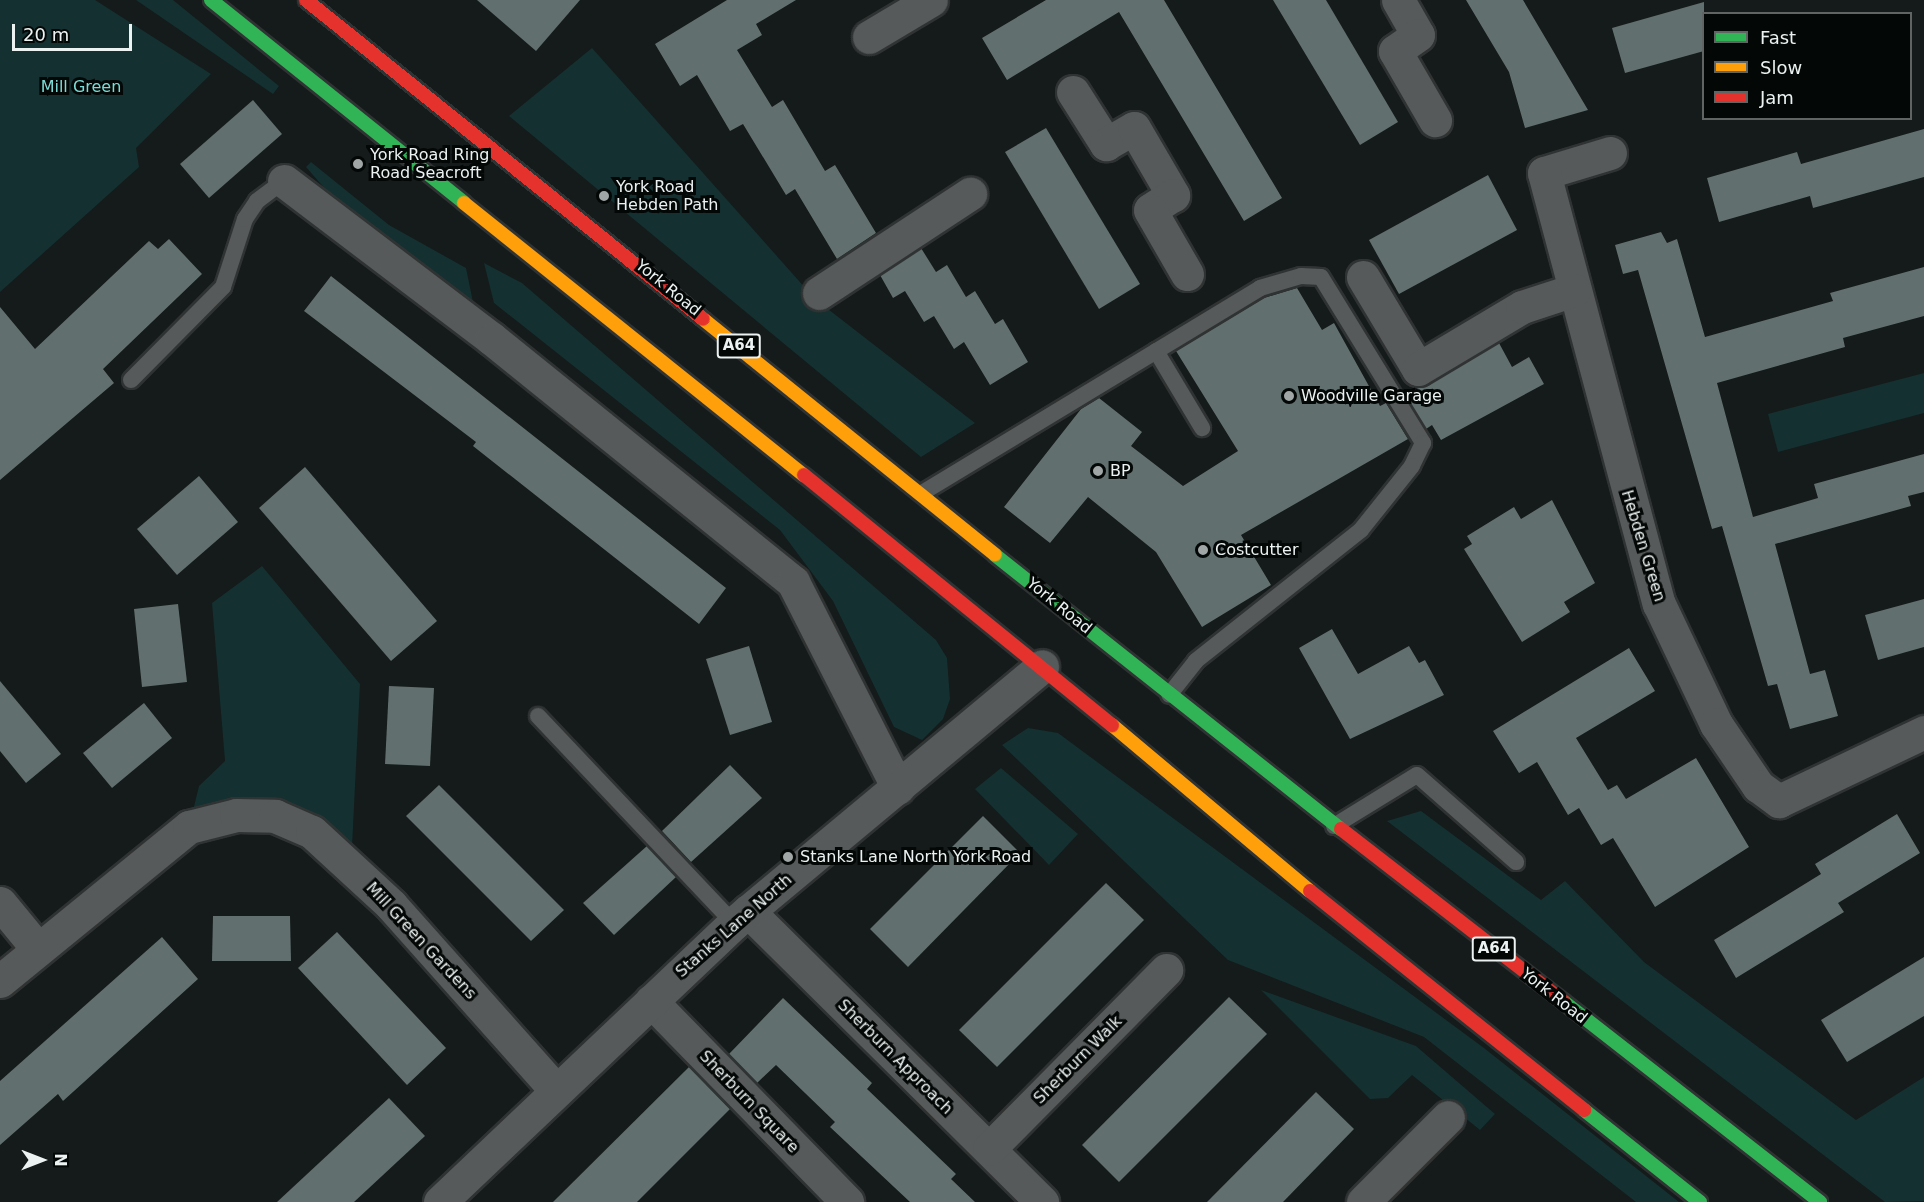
<!DOCTYPE html>
<html>
<head>
<meta charset="utf-8">
<style>
  body { margin:0 }
  #map { position:relative; width:1924px; height:1202px; overflow:hidden; background:#151a1a; font-family:"DejaVu Sans",sans-serif }
  div>[style] { position:absolute }
  [style*='--x'] { left:calc(var(--x)*1px); top:calc(var(--y)*1px); width:calc(var(--w)*1px); rotate:calc(var(--a)*1deg) }
  .green>* { inset:0; background:#143030 }
  .building>* { inset:0; background:#616f6e }
  .roads { filter:drop-shadow(2px 0 #303333) drop-shadow(-2px 0 #303333) drop-shadow(0 2px #303333) drop-shadow(0 -2px #303333) }
  .lane>* { height:16px; margin:-8px; padding:0 8px; transform-origin:8px; border-radius:8px; background:#575a5a }
  .street>* { height:33px; margin:-16.5px; padding:0 16.5px; transform-origin:16.5px; border-radius:16.5px; background:#575a5a }
  .fast>* { height:14px; margin:-7px; padding:0 7px; transform-origin:7px; border-radius:7px; background:#30b455 }
  .slow>* { height:14px; margin:-7px; padding:0 7px; transform-origin:7px; border-radius:7px; background:#ff9f0a }
  .jam>* { height:14px; margin:-7px; padding:0 7px; transform-origin:7px; border-radius:7px; background:#e5322d }
  .dots>* { width:16px; height:16px; translate:-50% -50%; box-sizing:border-box; border:3px solid #030706; border-radius:50% }
  span { translate:-50% -50%; white-space:nowrap; text-align:center; line-height:1.15; -webkit-text-stroke:6px #030706; paint-order:stroke }
  .shield-label span { padding:2px 4px; background:#030706; border:2px solid; border-radius:4px; -webkit-text-stroke-width:0 }
  .shield-label { font-size:15px; color:#ebf2f1; font-weight:700 }
  .park-label { font-size:16px; color:#7cdbd5 }
  .poi-label { font-size:16px; color:#ebf2f1 }
  .left { translate:0 -50%; text-align:left }
  .street-label { font-size:16px; color:#ebf2f1 }
  .legend { position:absolute; left:1702px; top:12px; width:210px; height:108px; box-sizing:border-box; background:#030706; border:2px solid #606564; margin:0; padding:8px 10px; list-style:none; font-size:18px; color:#ebf2f1 }
  .legend li { display:flex; align-items:center; gap:12px; height:30px }
  .legend b { width:30px; border:2px solid #606564 }
  .north { position:absolute; left:12px; top:1130px; width:60px; height:60px; -webkit-text-stroke:4px #030706; paint-order:stroke; rotate:90deg; font-size:16px; font-weight:700; line-height:24px; text-align:center; color:#ebf2f1 }
  .north::after { content:''; display:block; margin:auto; width:21px; height:27px; background:#ebf2f1; clip-path:polygon(50% 0,100% 100%,50% 72%,0 100%) }
  .scale { position:absolute; left:12px; top:24px; width:120px; height:27px; box-sizing:border-box; border:3px solid #ebf2f1; border-top:0; padding-left:8px; font-size:18px; line-height:21px; white-space:nowrap; color:#ebf2f1; -webkit-text-stroke:4px #030706; paint-order:stroke }
</style>
</head>
<body>
<div id="map">
  <div class="green">
    <div style="clip-path:polygon(0 0,95px 0,211px 74px,136px 148px,139px 167px,0 292px)"></div>
    <div style="clip-path:polygon(136px 0,173px 0,279px 86px,273px 94px)"></div>
    <div style="clip-path:polygon(592px 48px,815px 299px,975px 423px,921px 457px,509px 116px)"></div>
    <div style="clip-path:polygon(311px 162px,389px 225px,466px 268px,473px 302px,326px 190px,306px 167px)"></div>
    <div style="clip-path:polygon(484px 263px,522px 283px,936px 640px,947px 658px,950px 699px,943px 719px,922px 740px,894px 727px,833px 601px,780px 530px,494px 303px)"></div>
    <div style="clip-path:polygon(1924px 373px,1924px 413px,1778px 452px,1768px 414px)"></div>
    <div style="clip-path:polygon(262px 566px,360px 684px,351px 868px,312px 832px,189px 827px,199px 786px,225px 761px,212px 603px)"></div>
    <div style="clip-path:polygon(1028px 728px,1058px 733px,1484px 1048px,1679px 1202px,1636px 1202px,1424px 1037px,1228px 960px,1002px 745px)"></div>
    <div style="clip-path:polygon(1001px 768px,1078px 834px,1049px 865px,975px 789px)"></div>
    <div style="clip-path:polygon(1421px 811px,1541px 900px,1565px 881px,1644px 962px,1856px 1120px,1924px 1077px,1924px 1201px,1885px 1202px,1387px 821px)"></div>
    <div style="clip-path:polygon(1261px 990px,1416px 1046px,1495px 1114px,1480px 1130px,1412px 1075px,1388px 1098px,1370px 1099px)"></div>
  </div>
  <div class="building">
    <div style="clip-path:polygon(477px 0,580px 0,536px 51px)"></div>
    <div style="clip-path:polygon(727px 0,796px 0,756px 24px,762px 35px,737px 50px,772px 107px,783px 100px,825px 171px,835px 165px,876px 233px,837px 259px,795px 189px,786px 195px,743px 124px,730px 131px,697px 75px,680px 86px,655px 44px)"></div>
    <div style="clip-path:polygon(1046px 0,1164px 0,1282px 198px,1244px 221px,1119px 12px,1007px 80px,982px 38px)"></div>
    <div style="clip-path:polygon(1273px 0,1326px 0,1398px 122px,1360px 145px)"></div>
    <div style="clip-path:polygon(1466px 0,1523px 0,1588px 110px,1525px 128px,1509px 72px)"></div>
    <div style="clip-path:polygon(1704px 2px,1704px 51px,1625px 73px,1612px 28px)"></div>
    <div style="clip-path:polygon(253px 100px,282px 134px,209px 198px,180px 164px)"></div>
    <div style="clip-path:polygon(1046px 128px,1140px 284px,1099px 309px,1005px 152px)"></div>
    <div style="clip-path:polygon(1924px 129px,1924px 177px,1813px 208px,1810px 196px,1719px 222px,1707px 178px,1797px 152px,1801px 164px)"></div>
    <div style="clip-path:polygon(1488px 175px,1517px 230px,1399px 294px,1369px 240px)"></div>
    <div style="clip-path:polygon(1661px 232px,1667px 243px,1677px 239px,1705px 337px,1833px 301px,1830px 293px,1924px 267px,1924px 316px,1843px 338px,1845px 347px,1717px 383px,1753px 517px,1818px 498px,1814px 484px,1924px 454px,1924px 492px,1908px 496px,1911px 506px,1775px 544px,1810px 674px,1825px 670px,1838px 716px,1790px 729px,1777px 684px,1768px 686px,1722px 526px,1712px 529px,1638px 270px,1623px 274px,1615px 245px)"></div>
    <div style="clip-path:polygon(169px 239px,202px 274px,103px 369px,114px 383px,0 480px,0 307px,35px 349px,149px 241px,158px 249px)"></div>
    <div style="clip-path:polygon(921px 248px,936px 272px,947px 265px,966px 297px,975px 291px,995px 324px,1003px 319px,1028px 362px,990px 385px,964px 342px,954px 349px,934px 316px,924px 322px,905px 291px,893px 298px,880px 275px)"></div>
    <div style="clip-path:polygon(331px 276px,726px 588px,699px 624px,473px 446px,476px 442px,304px 311px)"></div>
    <div style="clip-path:polygon(1297px 288px,1322px 330px,1334px 323px,1380px 406px,1386px 403px,1408px 439px,1241px 535px,1271px 585px,1202px 627px,1156px 552px,1088px 497px,1050px 543px,1004px 507px,1081px 409px,1099px 398px,1142px 432px,1131px 446px,1183px 486px,1238px 451px,1176px 351px,1264px 298px)"></div>
    <div style="clip-path:polygon(1499px 343px,1512px 367px,1529px 357px,1544px 384px,1441px 440px,1432px 425px,1426px 429px,1404px 393px,1428px 385px)"></div>
    <div style="clip-path:polygon(305px 467px,437px 621px,391px 661px,259px 508px)"></div>
    <div style="clip-path:polygon(199px 476px,238px 522px,177px 575px,137px 529px)"></div>
    <div style="clip-path:polygon(1552px 500px,1595px 583px,1564px 602px,1570px 612px,1522px 642px,1464px 549px,1472px 544px,1467px 536px,1514px 507px,1521px 519px)"></div>
    <div style="clip-path:polygon(1924px 599px,1924px 647px,1878px 660px,1865px 615px)"></div>
    <div style="clip-path:polygon(178px 604px,187px 682px,142px 687px,134px 609px)"></div>
    <div style="clip-path:polygon(1332px 629px,1358px 674px,1409px 646px,1419px 663px,1425px 660px,1444px 695px,1350px 739px,1299px 648px)"></div>
    <div style="clip-path:polygon(749px 646px,772px 722px,730px 735px,706px 659px)"></div>
    <div style="clip-path:polygon(1629px 648px,1655px 691px,1576px 738px,1608px 790px,1617px 785px,1626px 799px,1696px 758px,1749px 847px,1655px 907px,1613px 838px,1601px 845px,1579px 808px,1568px 815px,1537px 762px,1519px 773px,1493px 731px)"></div>
    <div style="clip-path:polygon(0 681px,61px 754px,26px 783px,0 751px)"></div>
    <div style="clip-path:polygon(389px 686px,434px 688px,430px 766px,385px 764px)"></div>
    <div style="clip-path:polygon(144px 703px,172px 738px,112px 788px,83px 753px)"></div>
    <div style="clip-path:polygon(730px 765px,762px 798px,691px 862px,662px 831px)"></div>
    <div style="clip-path:polygon(439px 785px,564px 910px,531px 941px,406px 816px)"></div>
    <div style="clip-path:polygon(1897px 814px,1920px 853px,1838px 903px,1844px 912px,1736px 978px,1714px 940px,1821px 874px,1815px 864px)"></div>
    <div style="clip-path:polygon(983px 816px,1020px 853px,908px 967px,870px 929px)"></div>
    <div style="clip-path:polygon(647px 846px,676px 877px,614px 935px,583px 903px)"></div>
    <div style="clip-path:polygon(1106px 883px,1144px 920px,997px 1067px,959px 1030px)"></div>
    <div style="clip-path:polygon(213px 916px,290px 916px,291px 961px,212px 961px)"></div>
    <div style="clip-path:polygon(337px 932px,446px 1048px,407px 1085px,298px 968px)"></div>
    <div style="clip-path:polygon(162px 937px,198px 979px,63px 1101px,58px 1094px,0 1145px,0 1081px)"></div>
    <div style="clip-path:polygon(1924px 957px,1924px 1016px,1847px 1062px,1821px 1020px)"></div>
    <div style="clip-path:polygon(1229px 997px,1267px 1034px,1119px 1182px,1082px 1145px)"></div>
    <div style="clip-path:polygon(783px 998px,872px 1083px,867px 1089px,956px 1174px,951px 1179px,975px 1202px,910px 1202px,830px 1127px,835px 1122px,776px 1065px,757px 1083px,729px 1054px)"></div>
    <div style="clip-path:polygon(689px 1067px,730px 1109px,637px 1202px,553px 1202px)"></div>
    <div style="clip-path:polygon(1316px 1092px,1354px 1129px,1283px 1202px,1207px 1202px)"></div>
    <div style="clip-path:polygon(389px 1098px,425px 1136px,354px 1202px,277px 1202px)"></div>
  </div>
  <div class="roads">
    <div class="lane">
      <div style="--x:1156;--y:351;--w:90;--a:59.1"></div>
      <div style="--x:131;--y:380;--w:131;--a:-45.3"></div>
      <div style="--x:223;--y:287;--w:71;--a:-72.1"></div>
      <div style="--x:245;--y:219;--w:22;--a:-56"></div>
      <div style="--x:257;--y:201;--w:34;--a:-37"></div>
      <div style="--x:922;--y:493;--w:395;--a:-31.2"></div>
      <div style="--x:1260;--y:288;--w:43;--a:-16.3"></div>
      <div style="--x:1301;--y:276;--w:20;--a:3"></div>
      <div style="--x:1321;--y:277;--w:195;--a:58.4"></div>
      <div style="--x:1423;--y:443;--w:25;--a:116"></div>
      <div style="--x:1412;--y:466;--w:82;--a:128.6"></div>
      <div style="--x:1361;--y:530;--w:211;--a:141.6"></div>
      <div style="--x:1196;--y:661;--w:43;--a:128.5"></div>
      <div style="--x:538;--y:716;--w:285;--a:46.6"></div>
      <div style="--x:1334;--y:826;--w:97;--a:-31.6"></div>
      <div style="--x:1417;--y:775;--w:132;--a:41.3"></div>
    </div>
    <div class="street">
      <div style="--x:1398;--y:0;--w:40;--a:60.3"></div>
      <div style="--x:1418;--y:35;--w:28;--a:145"></div>
      <div style="--x:1395;--y:51;--w:80;--a:59.9"></div>
      <div style="--x:869;--y:37;--w:72;--a:-30.8"></div>
      <div style="--x:1073;--y:92;--w:62;--a:57.6"></div>
      <div style="--x:1106;--y:144;--w:32;--a:-30"></div>
      <div style="--x:1134;--y:128;--w:78;--a:59.8"></div>
      <div style="--x:1173;--y:195;--w:27;--a:147"></div>
      <div style="--x:1150;--y:210;--w:74;--a:60"></div>
      <div style="--x:1610;--y:153;--w:69;--a:163.1"></div>
      <div style="--x:1544;--y:173;--w:446;--a:75.1"></div>
      <div style="--x:1659;--y:604;--w:133;--a:64.6"></div>
      <div style="--x:1716;--y:724;--w:75;--a:55.9"></div>
      <div style="--x:1758;--y:786;--w:26;--a:36"></div>
      <div style="--x:1779;--y:801;--w:161;--a:-25.4"></div>
      <div style="--x:284;--y:181;--w:261;--a:37.2"></div>
      <div style="--x:492;--y:339;--w:387;--a:38.9"></div>
      <div style="--x:793;--y:582;--w:231;--a:63"></div>
      <div style="--x:1363;--y:277;--w:107;--a:59.1"></div>
      <div style="--x:1418;--y:369;--w:121;--a:-30.8"></div>
      <div style="--x:1522;--y:307;--w:55;--a:-18.1"></div>
      <div style="--x:819;--y:293;--w:181;--a:-33.3"></div>
      <div style="--x:0;--y:903;--w:58;--a:50.6"></div>
      <div style="--x:748;--y:911;--w:414;--a:44.7"></div>
      <div style="--x:0;--y:981;--w:244;--a:-39.2"></div>
      <div style="--x:189;--y:827;--w:49;--a:-14.3"></div>
      <div style="--x:236;--y:815;--w:39;--a:1"></div>
      <div style="--x:275;--y:816;--w:40;--a:23.4"></div>
      <div style="--x:312;--y:832;--w:108;--a:42.7"></div>
      <div style="--x:391;--y:905;--w:248;--a:48.3"></div>
      <div style="--x:651;--y:1001;--w:281;--a:45.7"></div>
      <div style="--x:989;--y:1149;--w:252;--a:-45.3"></div>
      <div style="--x:440;--y:1202;--w:405;--a:-43.5"></div>
      <div style="--x:734;--y:923;--w:401;--a:-39.8"></div>
      <div style="--x:1363;--y:1202;--w:120;--a:-45"></div>
    </div>
    <div class="fast">
      <div style="--x:211;--y:0;--w:324;--a:38.7"></div>
      <div style="--x:995;--y:555;--w:441;--a:38.4"></div>
      <div style="--x:1564;--y:1002;--w:325;--a:38"></div>
      <div style="--x:1584;--y:1110;--w:148;--a:38.4"></div>
    </div>
    <div class="slow">
      <div style="--x:464;--y:203;--w:435;--a:38.7"></div>
      <div style="--x:703;--y:319;--w:375;--a:38.9"></div>
      <div style="--x:1112;--y:725;--w:258;--a:40"></div>
    </div>
    <div class="jam">
      <div style="--x:306;--y:0;--w:509;--a:38.78"></div>
      <div style="--x:804;--y:475;--w:397;--a:39.1"></div>
      <div style="--x:1341;--y:829;--w:282;--a:37.8"></div>
      <div style="--x:1310;--y:891;--w:351;--a:38.6"></div>
    </div>
  </div>
  <div class="dots">
    <div style="left:358px;top:164px;background:#a0a6a6"></div>
    <div style="left:604px;top:196px;background:#a0a6a6"></div>
    <div style="left:1289px;top:396px;background:#a0a6a6"></div>
    <div style="left:1098px;top:471px;background:#a0a6a6"></div>
    <div style="left:1203px;top:550px;background:#a0a6a6"></div>
    <div style="left:788px;top:857px;background:#a0a6a6"></div>
  </div>
  <div class="shield-label">
    <span style="left:739px;top:346px">A64</span>
    <span style="left:1494px;top:949px">A64</span>
  </div>
  <div class="park-label">
    <span style="left:81px;top:87px">Mill Green</span>
  </div>
  <div class="poi-label">
    <span class="left" style="left:370px;top:164px">York Road Ring<br>Road Seacroft</span>
    <span class="left" style="left:616px;top:196px">York Road<br>Hebden Path</span>
    <span class="left" style="left:1301px;top:396px">Woodville Garage</span>
    <span class="left" style="left:1110px;top:471px">BP</span>
    <span class="left" style="left:1215px;top:550px">Costcutter</span>
    <span class="left" style="left:800px;top:857px">Stanks Lane North York Road</span>
  </div>
  <div class="street-label">
    <span style="left:668px;top:288px;rotate:39deg">York Road</span>
    <span style="left:1643px;top:546px;rotate:73deg">Hebden Green</span>
    <span style="left:1059px;top:606px;rotate:39deg">York Road</span>
    <span style="left:734px;top:926px;rotate:-41deg">Stanks Lane North</span>
    <span style="left:421px;top:941px;rotate:47deg">Mill Green Gardens</span>
    <span style="left:1554px;top:996px;rotate:38deg">York Road</span>
    <span style="left:895px;top:1057px;rotate:45deg">Sherburn Approach</span>
    <span style="left:1078px;top:1060px;rotate:-45deg">Sherburn Walk</span>
    <span style="left:749px;top:1102px;rotate:46deg">Sherburn Square</span>
  </div>
  <ul class="legend">
  <li><b style="height:8px;background:#30b455"></b>Fast</li>
  <li><b style="height:8px;background:#ff9f0a"></b>Slow</li>
  <li><b style="height:8px;background:#e5322d"></b>Jam</li>
  </ul>
  <div class="north">N</div>
  <div class="scale">20 m</div>
</div>
</body>
</html>
